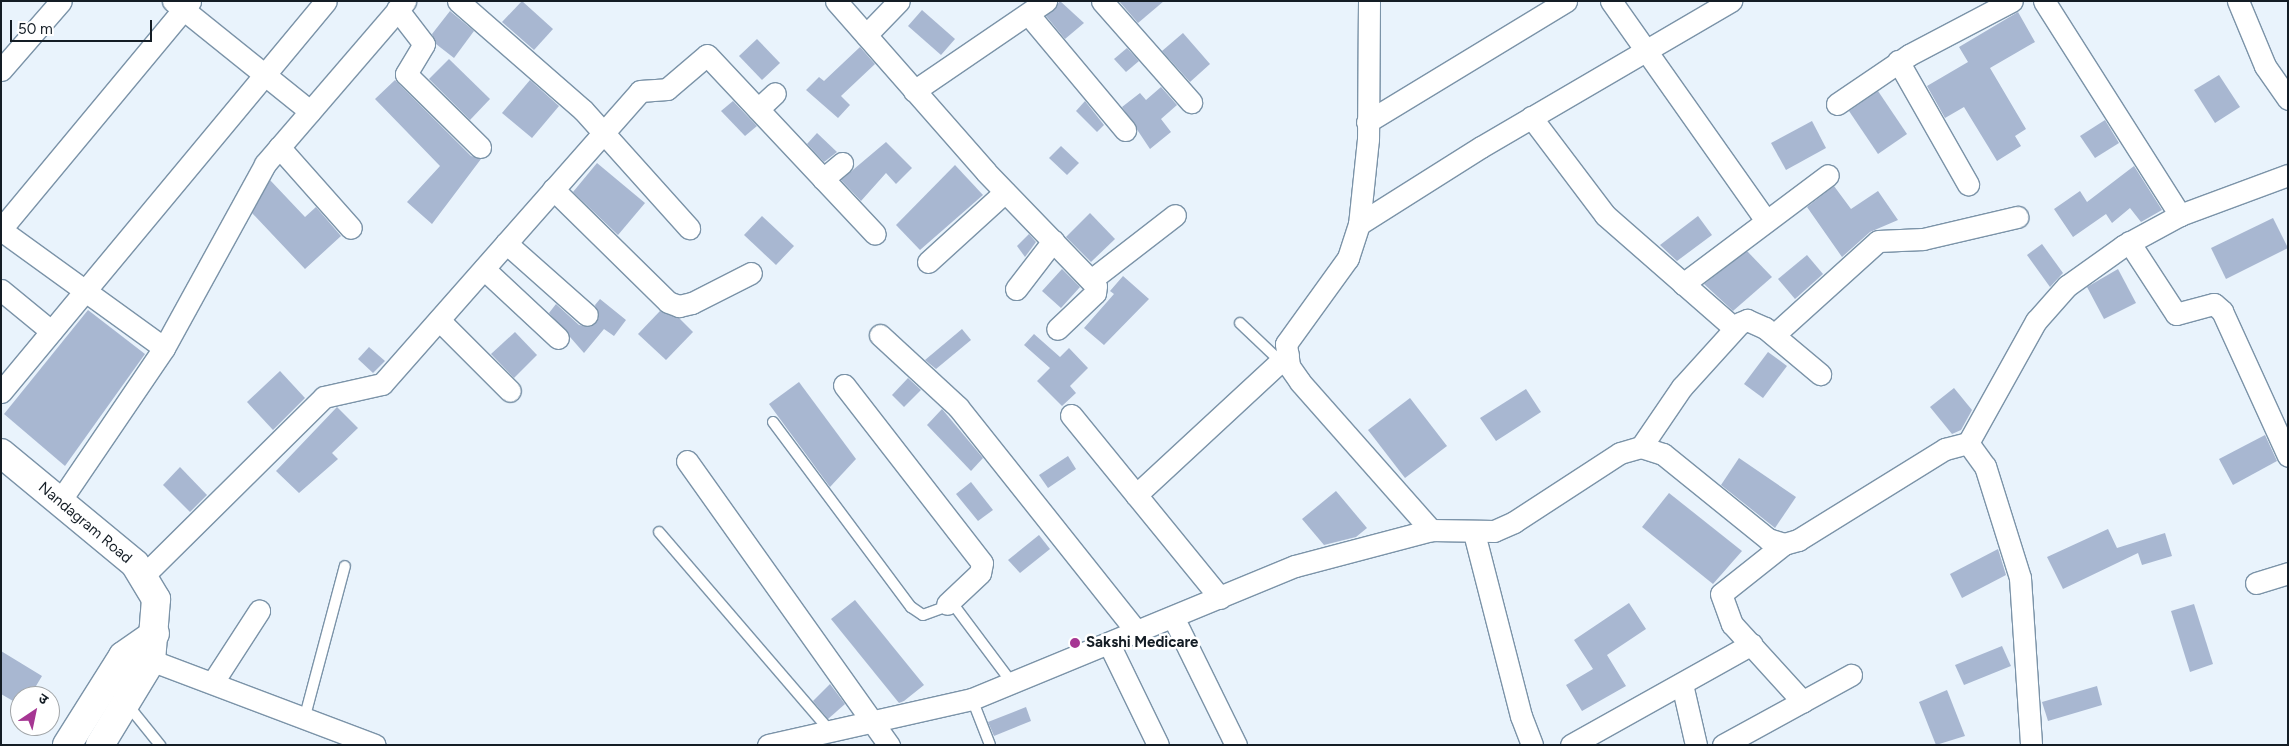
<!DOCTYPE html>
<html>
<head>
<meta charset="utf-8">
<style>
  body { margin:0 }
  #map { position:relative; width:2289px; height:746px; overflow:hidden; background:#e9f3fc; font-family:Figtree,"Noto Sans Devanagari",sans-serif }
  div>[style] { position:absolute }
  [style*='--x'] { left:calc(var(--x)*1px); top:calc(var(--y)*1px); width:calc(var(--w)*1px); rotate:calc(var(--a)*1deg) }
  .building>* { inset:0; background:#a8b7d1 }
  .roads { filter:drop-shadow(1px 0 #7b93a8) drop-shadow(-1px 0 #7b93a8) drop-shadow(0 1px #7b93a8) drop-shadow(0 -1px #7b93a8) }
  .lane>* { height:10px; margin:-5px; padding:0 5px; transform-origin:5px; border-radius:5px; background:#fff }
  .street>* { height:21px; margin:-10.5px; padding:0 10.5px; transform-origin:10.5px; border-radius:10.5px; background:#fff }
  .secondary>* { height:28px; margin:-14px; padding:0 14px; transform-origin:14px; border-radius:14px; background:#fff }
  .dots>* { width:14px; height:14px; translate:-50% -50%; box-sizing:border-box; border:2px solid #fff; border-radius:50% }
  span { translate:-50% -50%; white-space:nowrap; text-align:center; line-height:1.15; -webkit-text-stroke:5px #fff; paint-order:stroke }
  .street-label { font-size:15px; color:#141d25 }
  .poi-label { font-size:15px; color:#141d25; font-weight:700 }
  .left { translate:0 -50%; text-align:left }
  .frame { position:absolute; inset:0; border:2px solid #141d25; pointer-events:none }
  .north { position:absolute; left:10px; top:686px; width:50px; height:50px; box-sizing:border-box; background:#fff; border:1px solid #a1a5a8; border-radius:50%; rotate:34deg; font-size:14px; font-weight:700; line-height:20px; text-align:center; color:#141d25 }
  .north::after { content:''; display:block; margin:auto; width:18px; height:22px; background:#a63693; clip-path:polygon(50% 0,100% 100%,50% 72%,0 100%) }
  .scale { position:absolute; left:10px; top:20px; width:142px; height:22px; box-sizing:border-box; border:2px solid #141d25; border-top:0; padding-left:6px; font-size:15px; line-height:18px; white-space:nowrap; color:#141d25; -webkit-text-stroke:4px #fff; paint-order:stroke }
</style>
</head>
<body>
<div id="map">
  <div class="building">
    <div style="clip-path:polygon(522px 1px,553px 29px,534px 50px,502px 22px)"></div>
    <div style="clip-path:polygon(1060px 1px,1084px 23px,1065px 39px,1046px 16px)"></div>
    <div style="clip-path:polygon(1119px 1px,1164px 1px,1138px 23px)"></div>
    <div style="clip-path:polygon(922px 10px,955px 39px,941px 55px,908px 26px)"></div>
    <div style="clip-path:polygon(450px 11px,474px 31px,454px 58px,436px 44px,432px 34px)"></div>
    <div style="clip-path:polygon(2018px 12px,2035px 42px,1990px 68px,2026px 129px,2015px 136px,2021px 146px,1997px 161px,1964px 107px,1945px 118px,1927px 86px,1968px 62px,1959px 47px)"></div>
    <div style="clip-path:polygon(1183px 33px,1210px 64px,1190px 82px,1162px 51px)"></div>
    <div style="clip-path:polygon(757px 39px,780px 63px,762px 80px,739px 56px)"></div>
    <div style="clip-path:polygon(860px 47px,875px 64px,841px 96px,850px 105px,838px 118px,806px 90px,819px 77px,824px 81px)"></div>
    <div style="clip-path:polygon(1127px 48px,1139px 61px,1126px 72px,1114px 59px)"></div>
    <div style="clip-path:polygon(449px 59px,490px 99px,470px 120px,429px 79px)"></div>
    <div style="clip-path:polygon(2219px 75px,2240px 107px,2215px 123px,2194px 90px)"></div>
    <div style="clip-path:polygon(395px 80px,471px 156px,481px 159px,432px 224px,407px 202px,440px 166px,375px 99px)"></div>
    <div style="clip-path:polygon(530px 80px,559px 106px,532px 138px,502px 113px)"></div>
    <div style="clip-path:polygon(1161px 87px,1177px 105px,1161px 119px,1171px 132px,1150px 149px,1122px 107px,1140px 93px,1146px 100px)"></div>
    <div style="clip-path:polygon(1878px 91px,1907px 134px,1878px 154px,1849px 111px)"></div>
    <div style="clip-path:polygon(733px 101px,757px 126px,745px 136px,721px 111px)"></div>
    <div style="clip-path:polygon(1085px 101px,1104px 125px,1097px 132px,1076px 111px)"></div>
    <div style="clip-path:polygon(2105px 120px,2119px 143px,2095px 158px,2080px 136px)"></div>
    <div style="clip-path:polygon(1812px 121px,1826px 148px,1786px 170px,1771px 143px)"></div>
    <div style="clip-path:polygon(817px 133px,837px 152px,824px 162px,807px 144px)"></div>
    <div style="clip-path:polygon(886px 142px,912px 168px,896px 184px,886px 173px,861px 201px,841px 180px)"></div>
    <div style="clip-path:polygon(1061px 146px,1079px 163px,1067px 175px,1049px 158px)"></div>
    <div style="clip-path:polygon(597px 163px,645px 203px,618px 235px,573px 192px)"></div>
    <div style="clip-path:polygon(955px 165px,983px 195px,920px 250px,896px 225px)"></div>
    <div style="clip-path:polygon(2134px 166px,2162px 210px,2141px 222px,2130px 208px,2112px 223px,2106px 214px,2073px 237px,2054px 209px,2080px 191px,2087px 202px)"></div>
    <div style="clip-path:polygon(270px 180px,305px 217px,316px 207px,341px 236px,305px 269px,252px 213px)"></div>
    <div style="clip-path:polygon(1834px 186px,1851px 209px,1878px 191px,1898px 220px,1870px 232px,1842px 257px,1807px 207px)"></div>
    <div style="clip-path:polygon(1090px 213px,1115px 239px,1091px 262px,1066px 237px)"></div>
    <div style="clip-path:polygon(762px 216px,794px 246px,776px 265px,744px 235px)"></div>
    <div style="clip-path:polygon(1698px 216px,1712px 235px,1677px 261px,1660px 245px)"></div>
    <div style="clip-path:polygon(2273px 218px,2288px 248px,2226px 279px,2211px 248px)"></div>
    <div style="clip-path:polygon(1029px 234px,1036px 242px,1025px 257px,1017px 246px)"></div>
    <div style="clip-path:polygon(2042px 244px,2063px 273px,2050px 287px,2027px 255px)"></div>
    <div style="clip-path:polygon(1747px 251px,1772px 277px,1733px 311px,1704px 284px)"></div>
    <div style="clip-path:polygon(1807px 255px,1823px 274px,1795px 299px,1778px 279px)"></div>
    <div style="clip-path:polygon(1062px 269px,1080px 287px,1061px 308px,1042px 291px)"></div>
    <div style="clip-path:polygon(2118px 269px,2136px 303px,2104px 319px,2087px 287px)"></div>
    <div style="clip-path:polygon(1123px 276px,1149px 299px,1104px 345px,1084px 328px,1114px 294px,1110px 291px)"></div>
    <div style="clip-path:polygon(600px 299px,626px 320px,614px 336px,604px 329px,584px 353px,549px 313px,556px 304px,579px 325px,590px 327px,599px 318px,595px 305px)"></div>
    <div style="clip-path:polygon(88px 310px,145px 354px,65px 466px,4px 414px)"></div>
    <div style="clip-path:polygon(660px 311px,679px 318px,693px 332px,666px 360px,638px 334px)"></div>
    <div style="clip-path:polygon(962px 329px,971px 340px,936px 369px,925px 360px)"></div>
    <div style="clip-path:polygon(515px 332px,537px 355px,514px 378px,491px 354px)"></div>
    <div style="clip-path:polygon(1034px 334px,1060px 357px,1069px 348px,1088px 368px,1070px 386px,1076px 393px,1062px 406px,1037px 381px,1050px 368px,1024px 345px)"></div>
    <div style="clip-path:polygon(369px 347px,385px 361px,373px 373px,358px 359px)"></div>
    <div style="clip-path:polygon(1768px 352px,1787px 366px,1763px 398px,1744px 384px)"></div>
    <div style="clip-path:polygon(280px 371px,305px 398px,273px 430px,247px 402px)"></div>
    <div style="clip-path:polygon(908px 378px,921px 390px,904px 407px,892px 395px)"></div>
    <div style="clip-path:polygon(799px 382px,856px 459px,830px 487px,769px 404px)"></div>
    <div style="clip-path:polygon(1954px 388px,1972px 410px,1961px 430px,1952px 434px,1930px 407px)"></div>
    <div style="clip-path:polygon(1526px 389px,1541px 412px,1496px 441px,1480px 418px)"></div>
    <div style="clip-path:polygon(1410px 398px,1447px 446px,1405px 478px,1368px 430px)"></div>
    <div style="clip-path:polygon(337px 407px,358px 428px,332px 453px,338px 459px,299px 493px,276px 471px)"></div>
    <div style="clip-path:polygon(942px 409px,983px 458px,971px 471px,927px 425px)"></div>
    <div style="clip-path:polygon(2265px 435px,2277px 461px,2233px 485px,2219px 459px)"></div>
    <div style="clip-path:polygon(1068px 456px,1076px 469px,1048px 488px,1039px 475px)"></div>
    <div style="clip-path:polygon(1739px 458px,1796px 497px,1775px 528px,1721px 485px)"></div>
    <div style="clip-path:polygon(180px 467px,207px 495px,190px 512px,163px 485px)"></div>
    <div style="clip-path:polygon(971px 482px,993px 510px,978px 521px,956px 494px)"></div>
    <div style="clip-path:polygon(1336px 491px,1367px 528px,1356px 537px,1324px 545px,1302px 519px)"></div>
    <div style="clip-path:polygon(1669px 493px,1742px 551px,1713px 584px,1642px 527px)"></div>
    <div style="clip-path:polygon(2108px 529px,2117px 548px,2165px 533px,2172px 556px,2142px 565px,2138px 553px,2063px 589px,2047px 557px)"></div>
    <div style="clip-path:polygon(1039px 535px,1050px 549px,1020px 573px,1008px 560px)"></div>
    <div style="clip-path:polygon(1998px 549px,2006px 575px,1962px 598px,1950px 574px)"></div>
    <div style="clip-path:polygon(855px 600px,924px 685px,904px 701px,899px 703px,831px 619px)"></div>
    <div style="clip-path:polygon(1629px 603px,1646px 629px,1607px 655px,1626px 686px,1582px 711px,1566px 685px,1593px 669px,1574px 640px)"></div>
    <div style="clip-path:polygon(2194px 604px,2213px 664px,2190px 672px,2171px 611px)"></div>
    <div style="clip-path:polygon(2002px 646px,2011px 666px,1964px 685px,1955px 665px)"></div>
    <div style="clip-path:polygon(1px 651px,42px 676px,30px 696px,20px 696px,20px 705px,1px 694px)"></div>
    <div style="clip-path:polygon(830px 684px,845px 704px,828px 719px,813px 701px)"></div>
    <div style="clip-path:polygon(2097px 686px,2102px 705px,2048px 721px,2042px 702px)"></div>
    <div style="clip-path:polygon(1947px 690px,1965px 736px,1936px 745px,1919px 702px)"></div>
    <div style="clip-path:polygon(1026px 707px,1031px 721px,994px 736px,988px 722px)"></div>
  </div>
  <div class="roads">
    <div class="lane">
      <div style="--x:1240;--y:323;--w:55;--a:43.5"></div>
      <div style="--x:773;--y:422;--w:231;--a:53.3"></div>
      <div style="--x:911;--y:607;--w:14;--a:34"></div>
      <div style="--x:923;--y:615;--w:32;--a:-20"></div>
      <div style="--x:953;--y:604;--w:99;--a:53.2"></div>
      <div style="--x:659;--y:532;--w:262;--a:49.3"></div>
      <div style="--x:972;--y:699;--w:49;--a:68.6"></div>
      <div style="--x:127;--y:704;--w:53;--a:51.2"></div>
      <div style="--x:305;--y:716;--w:155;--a:-75.1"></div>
    </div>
    <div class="street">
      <div style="--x:173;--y:1;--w:176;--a:38.8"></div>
      <div style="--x:458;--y:1;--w:166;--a:41.1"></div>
      <div style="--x:583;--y:110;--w:159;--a:48.1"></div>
      <div style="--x:836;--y:1;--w:227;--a:48.7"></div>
      <div style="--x:986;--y:172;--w:158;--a:46"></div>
      <div style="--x:1096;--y:286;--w:7;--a:98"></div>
      <div style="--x:1095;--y:293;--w:52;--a:136.5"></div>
      <div style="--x:1102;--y:1;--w:135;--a:48.6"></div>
      <div style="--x:1369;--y:1;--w:138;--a:90.4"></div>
      <div style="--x:1368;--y:139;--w:85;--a:96"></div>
      <div style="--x:1359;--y:224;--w:36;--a:108"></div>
      <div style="--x:1348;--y:258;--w:106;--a:125.8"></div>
      <div style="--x:1286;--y:344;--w:22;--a:82"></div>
      <div style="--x:1289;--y:366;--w:19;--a:55"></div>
      <div style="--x:1300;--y:382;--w:198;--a:48.5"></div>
      <div style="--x:1611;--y:1;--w:269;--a:54.8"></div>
      <div style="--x:2044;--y:1;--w:254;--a:57.6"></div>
      <div style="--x:2238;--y:1;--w:70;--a:67.4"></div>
      <div style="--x:2265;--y:66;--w:40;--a:55.1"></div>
      <div style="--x:397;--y:9;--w:44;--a:52.4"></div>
      <div style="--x:424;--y:44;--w:35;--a:121"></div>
      <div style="--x:406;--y:74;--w:104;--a:44.6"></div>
      <div style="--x:1029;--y:15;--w:150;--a:50.1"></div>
      <div style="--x:866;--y:35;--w:47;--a:-45.9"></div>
      <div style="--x:1898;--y:61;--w:142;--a:60.4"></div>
      <div style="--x:1;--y:70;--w:91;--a:-49"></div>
      <div style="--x:914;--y:91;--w:160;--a:-34.3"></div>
      <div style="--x:1837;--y:104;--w:87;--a:-34.2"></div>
      <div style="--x:1909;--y:55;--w:116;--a:-27.7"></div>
      <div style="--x:758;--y:109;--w:23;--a:-43"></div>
      <div style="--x:1531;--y:117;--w:123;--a:52.9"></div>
      <div style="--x:1605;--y:215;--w:171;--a:41.2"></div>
      <div style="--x:1367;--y:122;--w:233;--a:-31.3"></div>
      <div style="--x:279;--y:147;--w:108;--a:48.4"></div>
      <div style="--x:823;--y:179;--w:25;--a:-40"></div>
      <div style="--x:553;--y:189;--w:161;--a:44.5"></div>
      <div style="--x:668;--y:302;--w:12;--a:20"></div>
      <div style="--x:679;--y:306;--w:13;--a:-13"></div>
      <div style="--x:692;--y:303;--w:66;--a:-27"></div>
      <div style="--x:1359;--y:224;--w:144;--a:-32.3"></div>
      <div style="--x:1481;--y:147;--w:290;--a:-30.3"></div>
      <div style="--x:1;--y:229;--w:296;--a:-50.3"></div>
      <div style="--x:1;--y:230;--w:201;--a:35.9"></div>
      <div style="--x:2129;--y:242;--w:86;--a:56.9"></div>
      <div style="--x:2176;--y:314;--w:39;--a:-15"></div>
      <div style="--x:2214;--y:304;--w:11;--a:41"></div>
      <div style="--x:2222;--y:311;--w:159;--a:65.5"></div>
      <div style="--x:506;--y:243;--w:108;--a:41.6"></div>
      <div style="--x:928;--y:262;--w:104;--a:-42.3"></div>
      <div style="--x:484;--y:269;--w:101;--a:43"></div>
      <div style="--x:1091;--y:280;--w:106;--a:-37.7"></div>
      <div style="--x:1683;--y:284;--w:181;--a:-36.9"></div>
      <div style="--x:1016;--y:289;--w:61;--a:-52.4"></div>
      <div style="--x:1;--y:290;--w:65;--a:39.4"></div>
      <div style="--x:439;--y:320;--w:100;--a:45"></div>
      <div style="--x:880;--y:335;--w:106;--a:42.7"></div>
      <div style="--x:958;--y:407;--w:288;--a:51.5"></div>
      <div style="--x:1774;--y:335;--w:140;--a:-42.1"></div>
      <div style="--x:1878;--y:241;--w:45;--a:-2.5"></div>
      <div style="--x:1923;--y:239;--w:97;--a:-13.2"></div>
      <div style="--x:844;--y:385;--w:225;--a:52.2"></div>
      <div style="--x:982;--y:563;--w:10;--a:101"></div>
      <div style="--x:980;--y:573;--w:45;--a:136.8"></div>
      <div style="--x:1;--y:392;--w:508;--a:-50.27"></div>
      <div style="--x:1071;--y:415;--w:236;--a:50.8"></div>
      <div style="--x:1968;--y:443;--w:140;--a:-60.9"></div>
      <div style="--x:2036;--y:321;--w:47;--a:-48.5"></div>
      <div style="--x:2067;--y:286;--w:69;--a:-35.5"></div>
      <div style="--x:2123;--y:246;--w:65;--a:-28.5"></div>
      <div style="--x:2180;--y:215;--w:115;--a:-20.3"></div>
      <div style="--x:1641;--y:447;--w:73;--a:-55.7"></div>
      <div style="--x:1682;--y:387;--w:86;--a:-47.8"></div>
      <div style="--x:1740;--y:323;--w:8;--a:-23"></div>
      <div style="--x:1747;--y:320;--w:20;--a:24"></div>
      <div style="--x:1765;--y:328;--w:72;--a:39.9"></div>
      <div style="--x:687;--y:461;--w:349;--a:54.6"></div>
      <div style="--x:1136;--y:495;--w:207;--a:-42.8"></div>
      <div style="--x:60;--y:501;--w:185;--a:-55.8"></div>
      <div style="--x:164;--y:348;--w:210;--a:-61.2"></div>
      <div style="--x:265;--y:164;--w:215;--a:-49.3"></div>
      <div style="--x:1474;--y:533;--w:189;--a:75.6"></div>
      <div style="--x:1521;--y:716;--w:31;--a:69"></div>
      <div style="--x:1784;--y:544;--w:80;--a:141.6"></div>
      <div style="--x:1721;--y:594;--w:32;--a:70"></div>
      <div style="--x:1732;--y:624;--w:105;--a:47.7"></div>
      <div style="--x:142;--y:577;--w:256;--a:-44.7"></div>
      <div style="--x:324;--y:397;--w:59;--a:-12.6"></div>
      <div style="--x:382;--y:384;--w:390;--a:-48.6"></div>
      <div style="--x:640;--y:91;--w:27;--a:-4"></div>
      <div style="--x:667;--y:89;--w:52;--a:-40.4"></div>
      <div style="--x:707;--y:55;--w:245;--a:46.8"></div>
      <div style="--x:2256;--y:583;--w:34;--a:-17"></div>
      <div style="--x:1173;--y:617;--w:143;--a:63.8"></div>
      <div style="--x:1109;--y:644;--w:112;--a:64.1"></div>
      <div style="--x:137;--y:655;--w:254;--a:20.7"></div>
      <div style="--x:213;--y:682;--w:85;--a:-57.1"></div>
      <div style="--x:1682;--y:684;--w:63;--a:77.1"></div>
      <div style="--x:768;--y:745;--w:209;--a:-12.7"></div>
      <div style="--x:972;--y:699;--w:349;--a:-22.4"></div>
      <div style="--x:1295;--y:566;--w:141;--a:-14.8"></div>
      <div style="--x:1431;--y:530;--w:63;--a:0.9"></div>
      <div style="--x:1494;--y:531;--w:22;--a:-24"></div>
      <div style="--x:1514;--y:522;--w:126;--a:-33.1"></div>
      <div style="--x:1620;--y:453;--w:22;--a:-16"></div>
      <div style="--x:1641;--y:447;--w:23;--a:18"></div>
      <div style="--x:1663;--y:454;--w:135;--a:39"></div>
      <div style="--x:1768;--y:539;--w:17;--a:17"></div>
      <div style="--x:1784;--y:544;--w:15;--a:-16"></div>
      <div style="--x:1798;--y:540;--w:173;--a:-31.8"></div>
      <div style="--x:1945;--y:449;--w:24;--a:-15"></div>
      <div style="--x:1968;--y:443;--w:29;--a:54"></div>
      <div style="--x:1985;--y:466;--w:117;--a:72.6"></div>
      <div style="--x:2020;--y:578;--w:167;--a:86.2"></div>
      <div style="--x:1571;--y:745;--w:207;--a:-29.2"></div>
      <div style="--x:1723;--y:745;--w:146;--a:-28.7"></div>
    </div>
    <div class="secondary">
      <div style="--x:1;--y:453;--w:174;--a:39.6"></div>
      <div style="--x:135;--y:564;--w:41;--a:59"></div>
      <div style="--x:156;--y:599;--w:62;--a:94.6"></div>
      <div style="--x:151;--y:661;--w:98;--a:121.3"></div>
      <div style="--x:67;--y:745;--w:105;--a:-57.8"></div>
      <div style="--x:123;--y:656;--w:39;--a:-35"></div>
    </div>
  </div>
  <div class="dots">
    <div style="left:1075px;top:643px;background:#a63693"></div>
  </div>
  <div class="street-label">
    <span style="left:85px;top:523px;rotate:40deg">Nandagram Road</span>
  </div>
  <div class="poi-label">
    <span class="left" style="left:1086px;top:643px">Sakshi Medicare</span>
  </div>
  <div class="frame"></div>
  <div class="north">उ</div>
  <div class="scale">50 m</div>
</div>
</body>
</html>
